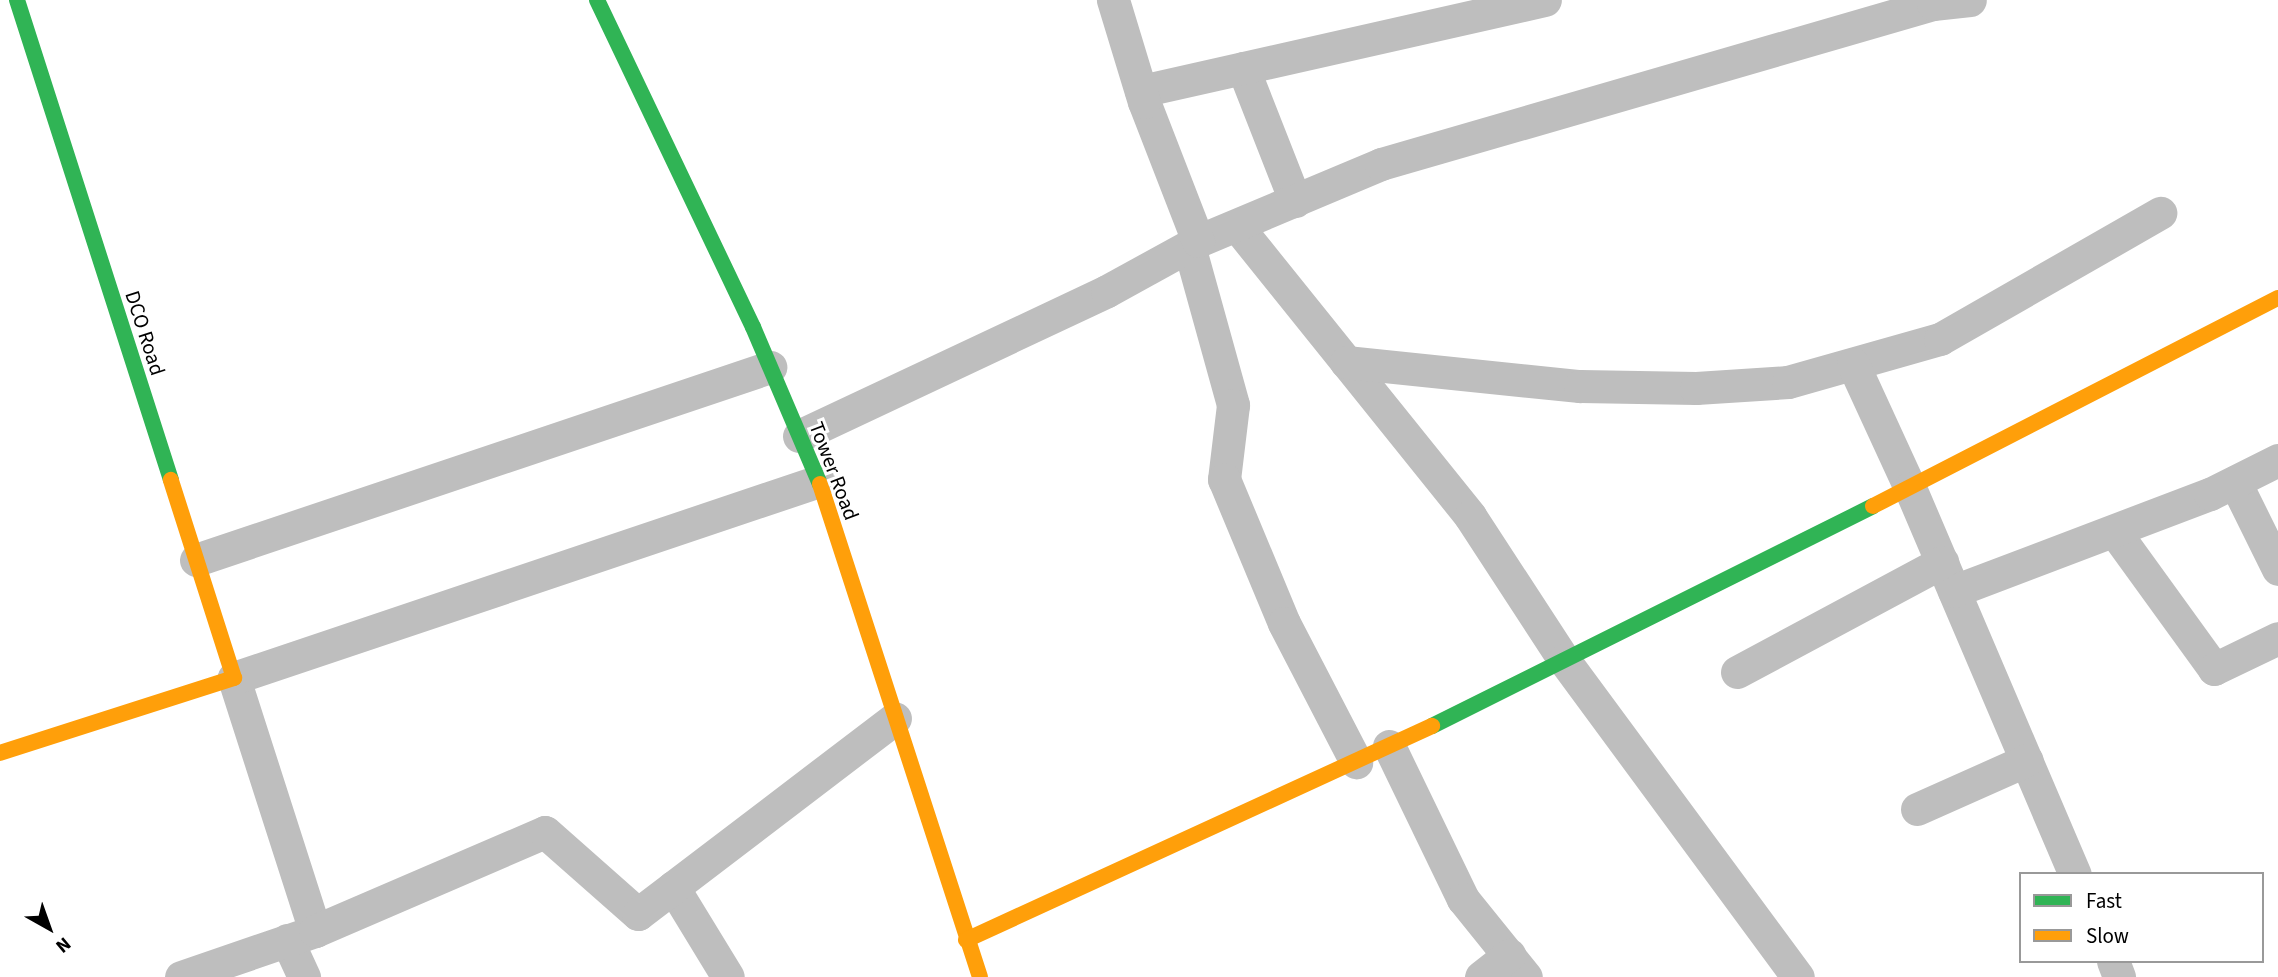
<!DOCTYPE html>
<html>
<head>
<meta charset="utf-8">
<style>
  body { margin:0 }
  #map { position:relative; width:2278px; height:977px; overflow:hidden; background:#fff; font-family:"Source Sans 3",sans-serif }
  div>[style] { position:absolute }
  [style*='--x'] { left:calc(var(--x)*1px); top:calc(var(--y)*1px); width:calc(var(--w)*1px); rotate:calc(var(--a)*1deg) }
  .street>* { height:33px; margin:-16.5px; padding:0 16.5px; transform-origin:16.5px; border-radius:16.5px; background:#bebebe }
  .fast>* { height:16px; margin:-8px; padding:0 8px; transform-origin:8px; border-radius:8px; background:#30b455 }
  .slow>* { height:16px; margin:-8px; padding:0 8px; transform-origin:8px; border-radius:8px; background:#ff9f0a }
  span { translate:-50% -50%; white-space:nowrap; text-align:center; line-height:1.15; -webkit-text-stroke:6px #fff; paint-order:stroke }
  .street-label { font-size:21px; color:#000 }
  .legend { position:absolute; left:2019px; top:872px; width:245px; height:91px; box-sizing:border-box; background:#fff; border:2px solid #999; margin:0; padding:9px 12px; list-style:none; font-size:21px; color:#000 }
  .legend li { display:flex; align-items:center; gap:14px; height:35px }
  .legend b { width:35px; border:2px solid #999 }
  .north { position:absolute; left:14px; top:893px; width:70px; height:70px; -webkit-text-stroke:5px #fff; paint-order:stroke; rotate:140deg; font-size:19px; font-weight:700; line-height:28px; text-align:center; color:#000 }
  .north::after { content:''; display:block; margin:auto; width:24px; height:32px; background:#000; clip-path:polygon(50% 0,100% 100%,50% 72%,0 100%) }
</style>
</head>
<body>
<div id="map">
  <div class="street">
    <div style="--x:1243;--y:68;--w:143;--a:68.6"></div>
    <div style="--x:1141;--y:91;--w:414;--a:-12.7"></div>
    <div style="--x:1237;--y:226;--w:372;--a:51.2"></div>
    <div style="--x:1470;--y:516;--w:172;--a:56.9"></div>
    <div style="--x:1564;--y:660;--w:394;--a:53.6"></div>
    <div style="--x:1198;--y:241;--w:199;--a:-22.8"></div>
    <div style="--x:1381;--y:164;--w:575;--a:-16.16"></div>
    <div style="--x:1933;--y:4;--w:37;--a:-6"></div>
    <div style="--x:1189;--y:246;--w:165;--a:74.5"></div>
    <div style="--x:1233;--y:405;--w:75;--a:96.9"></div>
    <div style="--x:1224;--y:479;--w:156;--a:67.4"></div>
    <div style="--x:1284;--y:623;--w:157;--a:62.6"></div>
    <div style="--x:1346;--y:362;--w:235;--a:5.9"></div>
    <div style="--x:1580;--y:386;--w:116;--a:1"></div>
    <div style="--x:1696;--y:388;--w:92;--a:-3.7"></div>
    <div style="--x:1788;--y:382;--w:158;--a:-15.8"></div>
    <div style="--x:1940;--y:339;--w:254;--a:-29.8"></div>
    <div style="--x:1853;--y:364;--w:136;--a:65.3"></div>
    <div style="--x:1910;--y:488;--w:420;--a:66.9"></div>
    <div style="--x:799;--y:436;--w:340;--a:-25.2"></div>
    <div style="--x:1107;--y:291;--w:104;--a:-28.8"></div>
    <div style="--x:1198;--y:241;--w:149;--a:-111.2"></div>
    <div style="--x:1144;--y:102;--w:107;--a:-106.9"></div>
    <div style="--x:2235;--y:482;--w:97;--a:63.7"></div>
    <div style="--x:2115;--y:532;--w:169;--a:54.1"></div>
    <div style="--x:2214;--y:669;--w:71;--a:-25.8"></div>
    <div style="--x:196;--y:560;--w:606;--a:-18.58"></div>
    <div style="--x:1954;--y:591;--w:274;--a:-20.8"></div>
    <div style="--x:2210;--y:494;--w:76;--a:-26.6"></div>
    <div style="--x:1737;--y:672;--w:233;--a:-28.2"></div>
    <div style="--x:1389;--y:746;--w:170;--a:64.2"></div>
    <div style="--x:1463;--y:899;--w:100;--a:51.1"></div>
    <div style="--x:1917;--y:809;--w:120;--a:-24"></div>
    <div style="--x:673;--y:887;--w:105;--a:58.6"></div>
    <div style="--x:315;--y:931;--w:266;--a:-107.8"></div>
    <div style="--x:234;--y:678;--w:617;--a:-18.61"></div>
    <div style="--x:287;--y:940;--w:41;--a:65.3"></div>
    <div style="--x:2113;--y:961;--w:17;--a:69"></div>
    <div style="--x:181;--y:977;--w:142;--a:-18.9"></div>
    <div style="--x:315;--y:931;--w:250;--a:-23.3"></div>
    <div style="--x:545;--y:832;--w:124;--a:41.4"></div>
    <div style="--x:638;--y:914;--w:323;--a:-37.3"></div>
    <div style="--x:1481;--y:977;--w:36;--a:-38"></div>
  </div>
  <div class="fast">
    <div style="--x:17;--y:0;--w:504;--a:72.21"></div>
    <div style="--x:597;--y:0;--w:362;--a:64.5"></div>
    <div style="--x:753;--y:327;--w:171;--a:66.9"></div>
    <div style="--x:1432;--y:726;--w:493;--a:-26.5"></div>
  </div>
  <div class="slow">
    <div style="--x:820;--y:484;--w:518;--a:72.02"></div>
    <div style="--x:1873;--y:506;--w:455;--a:-27.2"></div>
    <div style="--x:0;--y:753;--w:246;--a:-17.8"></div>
    <div style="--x:234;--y:678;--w:208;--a:-107.7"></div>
    <div style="--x:966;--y:940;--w:513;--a:-24.67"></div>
  </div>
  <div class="street-label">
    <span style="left:145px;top:333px;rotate:72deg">DCO Road</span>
    <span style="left:834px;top:471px;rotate:69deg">Tower Road</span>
  </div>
  <ul class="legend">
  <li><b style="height:9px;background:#30b455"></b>Fast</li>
  <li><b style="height:9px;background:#ff9f0a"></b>Slow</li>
  </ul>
  <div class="north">N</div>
</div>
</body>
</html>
